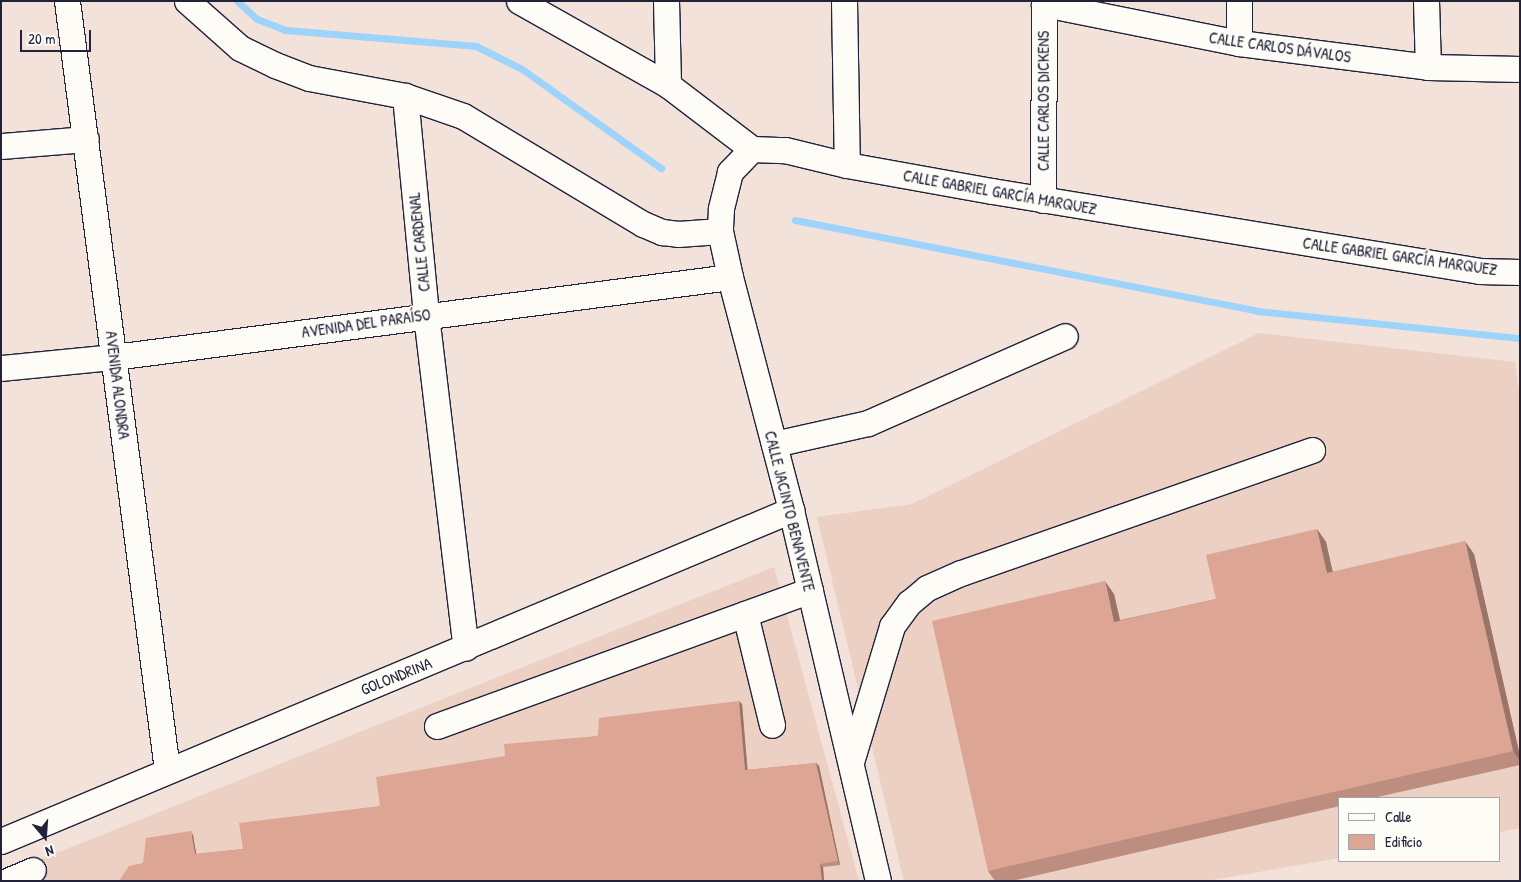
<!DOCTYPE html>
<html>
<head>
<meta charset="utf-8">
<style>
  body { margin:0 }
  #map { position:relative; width:1521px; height:882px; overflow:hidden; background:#f3e2d9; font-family:"Patrick Hand",sans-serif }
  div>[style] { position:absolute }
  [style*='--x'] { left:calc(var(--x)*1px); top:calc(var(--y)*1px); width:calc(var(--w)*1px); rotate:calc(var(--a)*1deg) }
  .built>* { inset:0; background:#ecd0c4 }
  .stream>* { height:7px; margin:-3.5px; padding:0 3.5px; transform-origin:3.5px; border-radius:3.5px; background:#9ed3fc }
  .roads { filter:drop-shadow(1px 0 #22223b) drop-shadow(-1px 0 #22223b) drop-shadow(0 1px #22223b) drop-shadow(0 -1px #22223b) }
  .minor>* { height:25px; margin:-12.5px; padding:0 12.5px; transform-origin:12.5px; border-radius:12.5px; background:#fdfcf7 }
  .wall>* { inset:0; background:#bd8e7f }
  .shaded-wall>* { inset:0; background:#9a7468 }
  .building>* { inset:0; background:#dca594 }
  span { translate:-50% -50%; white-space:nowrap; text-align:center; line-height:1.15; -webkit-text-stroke:4px #fdfcf7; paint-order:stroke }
  .street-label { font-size:16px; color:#22223b }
  .frame { position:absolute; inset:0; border:2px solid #22223b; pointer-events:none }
  .legend { position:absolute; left:1338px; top:797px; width:162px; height:65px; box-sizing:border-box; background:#fdfcf7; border:1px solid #a5a5ac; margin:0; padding:6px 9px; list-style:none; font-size:15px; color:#22223b }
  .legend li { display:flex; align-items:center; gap:10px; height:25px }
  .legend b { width:25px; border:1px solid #a5a5ac }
  .north { position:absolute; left:20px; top:812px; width:50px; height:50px; -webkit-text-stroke:4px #fdfcf7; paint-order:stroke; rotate:162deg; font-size:14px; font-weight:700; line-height:20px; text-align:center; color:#22223b }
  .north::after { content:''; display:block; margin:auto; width:18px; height:22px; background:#22223b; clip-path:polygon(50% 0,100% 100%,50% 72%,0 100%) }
  .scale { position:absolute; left:20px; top:30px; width:71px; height:22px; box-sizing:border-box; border:2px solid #22223b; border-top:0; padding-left:6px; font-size:15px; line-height:18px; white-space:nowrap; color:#22223b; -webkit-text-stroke:4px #fdfcf7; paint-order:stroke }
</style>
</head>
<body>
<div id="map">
  <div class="built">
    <div style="clip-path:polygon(1259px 333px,1515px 362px,1520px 399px,1520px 828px,1500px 832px,1500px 798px,1340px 798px,1340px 858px,1206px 881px,904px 881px,817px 517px,912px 504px)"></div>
    <div style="clip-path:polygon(774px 567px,859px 881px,1px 881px,1px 875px)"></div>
  </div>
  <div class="stream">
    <div style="--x:237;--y:1;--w:27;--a:42"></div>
    <div style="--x:257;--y:19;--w:31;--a:21"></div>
    <div style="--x:286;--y:30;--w:191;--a:4.8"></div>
    <div style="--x:476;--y:46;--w:51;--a:26.6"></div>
    <div style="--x:522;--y:69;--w:171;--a:35.5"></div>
    <div style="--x:795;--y:220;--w:471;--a:11.1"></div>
    <div style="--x:1257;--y:311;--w:264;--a:5.9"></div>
  </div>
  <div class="roads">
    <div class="minor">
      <div style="--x:67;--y:1;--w:775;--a:82.59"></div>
      <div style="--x:187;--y:1;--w:71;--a:41.6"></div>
      <div style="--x:240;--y:48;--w:39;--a:26"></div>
      <div style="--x:275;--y:65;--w:36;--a:21"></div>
      <div style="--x:309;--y:78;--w:98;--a:10.6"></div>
      <div style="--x:405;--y:96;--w:61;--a:19"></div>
      <div style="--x:463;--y:116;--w:210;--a:31"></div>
      <div style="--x:643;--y:224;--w:21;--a:23"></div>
      <div style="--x:662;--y:232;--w:16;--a:7"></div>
      <div style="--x:678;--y:234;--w:42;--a:-4.1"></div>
      <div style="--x:519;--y:1;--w:171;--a:29.4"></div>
      <div style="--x:668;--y:85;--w:106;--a:37.3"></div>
      <div style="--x:752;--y:149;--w:33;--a:2"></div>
      <div style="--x:785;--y:150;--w:64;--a:13.6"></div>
      <div style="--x:847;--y:165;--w:147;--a:10.2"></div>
      <div style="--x:992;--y:191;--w:494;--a:9.3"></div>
      <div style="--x:1479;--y:271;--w:41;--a:1.4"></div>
      <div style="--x:666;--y:1;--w:84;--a:88.6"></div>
      <div style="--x:844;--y:1;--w:164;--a:89"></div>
      <div style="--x:1426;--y:1;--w:66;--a:88.3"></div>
      <div style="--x:1044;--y:4;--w:199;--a:11.3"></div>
      <div style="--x:1239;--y:43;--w:191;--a:7.2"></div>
      <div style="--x:1428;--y:67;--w:92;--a:1.2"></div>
      <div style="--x:1239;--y:43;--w:42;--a:-90"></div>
      <div style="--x:405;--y:96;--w:220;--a:84.5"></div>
      <div style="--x:426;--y:315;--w:335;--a:83.2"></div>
      <div style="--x:1;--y:146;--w:85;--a:-4.7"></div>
      <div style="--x:752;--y:149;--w:32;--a:134"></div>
      <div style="--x:730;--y:172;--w:38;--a:104"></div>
      <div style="--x:721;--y:209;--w:22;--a:93"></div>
      <div style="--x:720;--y:231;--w:47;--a:77.7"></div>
      <div style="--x:730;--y:277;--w:241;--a:75.3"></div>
      <div style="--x:791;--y:510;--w:381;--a:76.8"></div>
      <div style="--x:1043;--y:200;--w:199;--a:-89.7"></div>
      <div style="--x:1;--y:368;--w:114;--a:-5.6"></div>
      <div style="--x:114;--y:357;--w:621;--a:-7.4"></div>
      <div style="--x:774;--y:444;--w:96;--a:-12.6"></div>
      <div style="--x:868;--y:423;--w:215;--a:-23.8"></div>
      <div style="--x:745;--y:614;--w:114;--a:76.3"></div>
      <div style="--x:437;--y:726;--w:397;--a:-20"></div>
      <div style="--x:851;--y:762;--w:142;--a:-73.2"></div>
      <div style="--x:892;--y:626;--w:29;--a:-54"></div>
      <div style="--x:909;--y:603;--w:23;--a:-40"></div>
      <div style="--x:927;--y:588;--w:37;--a:-24"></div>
      <div style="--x:961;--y:573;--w:372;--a:-19.3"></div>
      <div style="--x:1;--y:841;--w:857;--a:-22.73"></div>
      <div style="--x:7;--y:881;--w:28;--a:-23"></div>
    </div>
  </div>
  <div class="wall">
    <div style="clip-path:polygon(1317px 529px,1326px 542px,1332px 572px,1474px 554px,1520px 756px,1520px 765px,1373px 798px,1340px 798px,1340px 806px,1012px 881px,995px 881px,988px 871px,1114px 594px,1120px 620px,1216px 599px)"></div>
    <div style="clip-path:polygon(742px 704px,747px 770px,816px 763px,819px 766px,840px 865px,823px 867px,824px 881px,119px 881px,143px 863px,193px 835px,196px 854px,243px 849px,380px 806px,505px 756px)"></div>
  </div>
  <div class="shaded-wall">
    <div style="clip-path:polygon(1317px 529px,1326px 542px,1336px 586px,1327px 573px)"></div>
    <div style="clip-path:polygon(1465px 541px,1474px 554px,1520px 756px,1520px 761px,1513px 751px)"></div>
    <div style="clip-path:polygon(1105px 581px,1114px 594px,1123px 634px,1114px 622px)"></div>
    <div style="clip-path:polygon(739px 701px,742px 704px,748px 774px,745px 770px)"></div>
    <div style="clip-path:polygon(816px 763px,819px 766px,840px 865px,838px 861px)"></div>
    <div style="clip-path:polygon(191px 831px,193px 835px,197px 858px,195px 854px)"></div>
    <div style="clip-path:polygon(820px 864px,823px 867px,824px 881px,822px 881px)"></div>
  </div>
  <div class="building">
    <div style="clip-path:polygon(1317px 529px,1327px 573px,1465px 541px,1513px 751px,988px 871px,932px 621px,1105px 581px,1114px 622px,1216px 599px,1206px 555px)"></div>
    <div style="clip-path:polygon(739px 701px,745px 770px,816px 763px,838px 861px,820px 864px,822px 881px,119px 881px,129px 866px,143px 863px,146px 838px,191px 831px,195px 854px,243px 849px,239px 823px,380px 806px,376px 777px,505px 756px,504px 744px,598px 736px,599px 718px)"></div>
  </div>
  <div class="street-label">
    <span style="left:1280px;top:47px;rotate:8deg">CALLE CARLOS DÁVALOS</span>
    <span style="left:1043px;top:101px;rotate:-90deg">CALLE CARLOS DICKENS</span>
    <span style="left:1000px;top:192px;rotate:10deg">CALLE GABRIEL GARCÍA MARQUEZ</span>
    <span style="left:419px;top:242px;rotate:-96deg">CALLE CARDENAL</span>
    <span style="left:1400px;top:256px;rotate:8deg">CALLE GABRIEL GARCÍA MARQUEZ</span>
    <span style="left:366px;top:323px;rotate:-8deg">AVENIDA DEL PARAÍSO</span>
    <span style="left:118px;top:385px;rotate:83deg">AVENIDA ALONDRA</span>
    <span style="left:790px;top:511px;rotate:76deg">CALLE JACINTO BENAVENTE</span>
    <span style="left:396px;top:676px;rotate:-22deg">GOLONDRINA</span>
  </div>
  <div class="frame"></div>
  <ul class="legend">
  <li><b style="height:6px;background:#fdfcf7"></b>Calle</li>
  <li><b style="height:14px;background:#dca594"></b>Edificio</li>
  </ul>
  <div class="north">N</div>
  <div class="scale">20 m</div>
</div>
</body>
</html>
